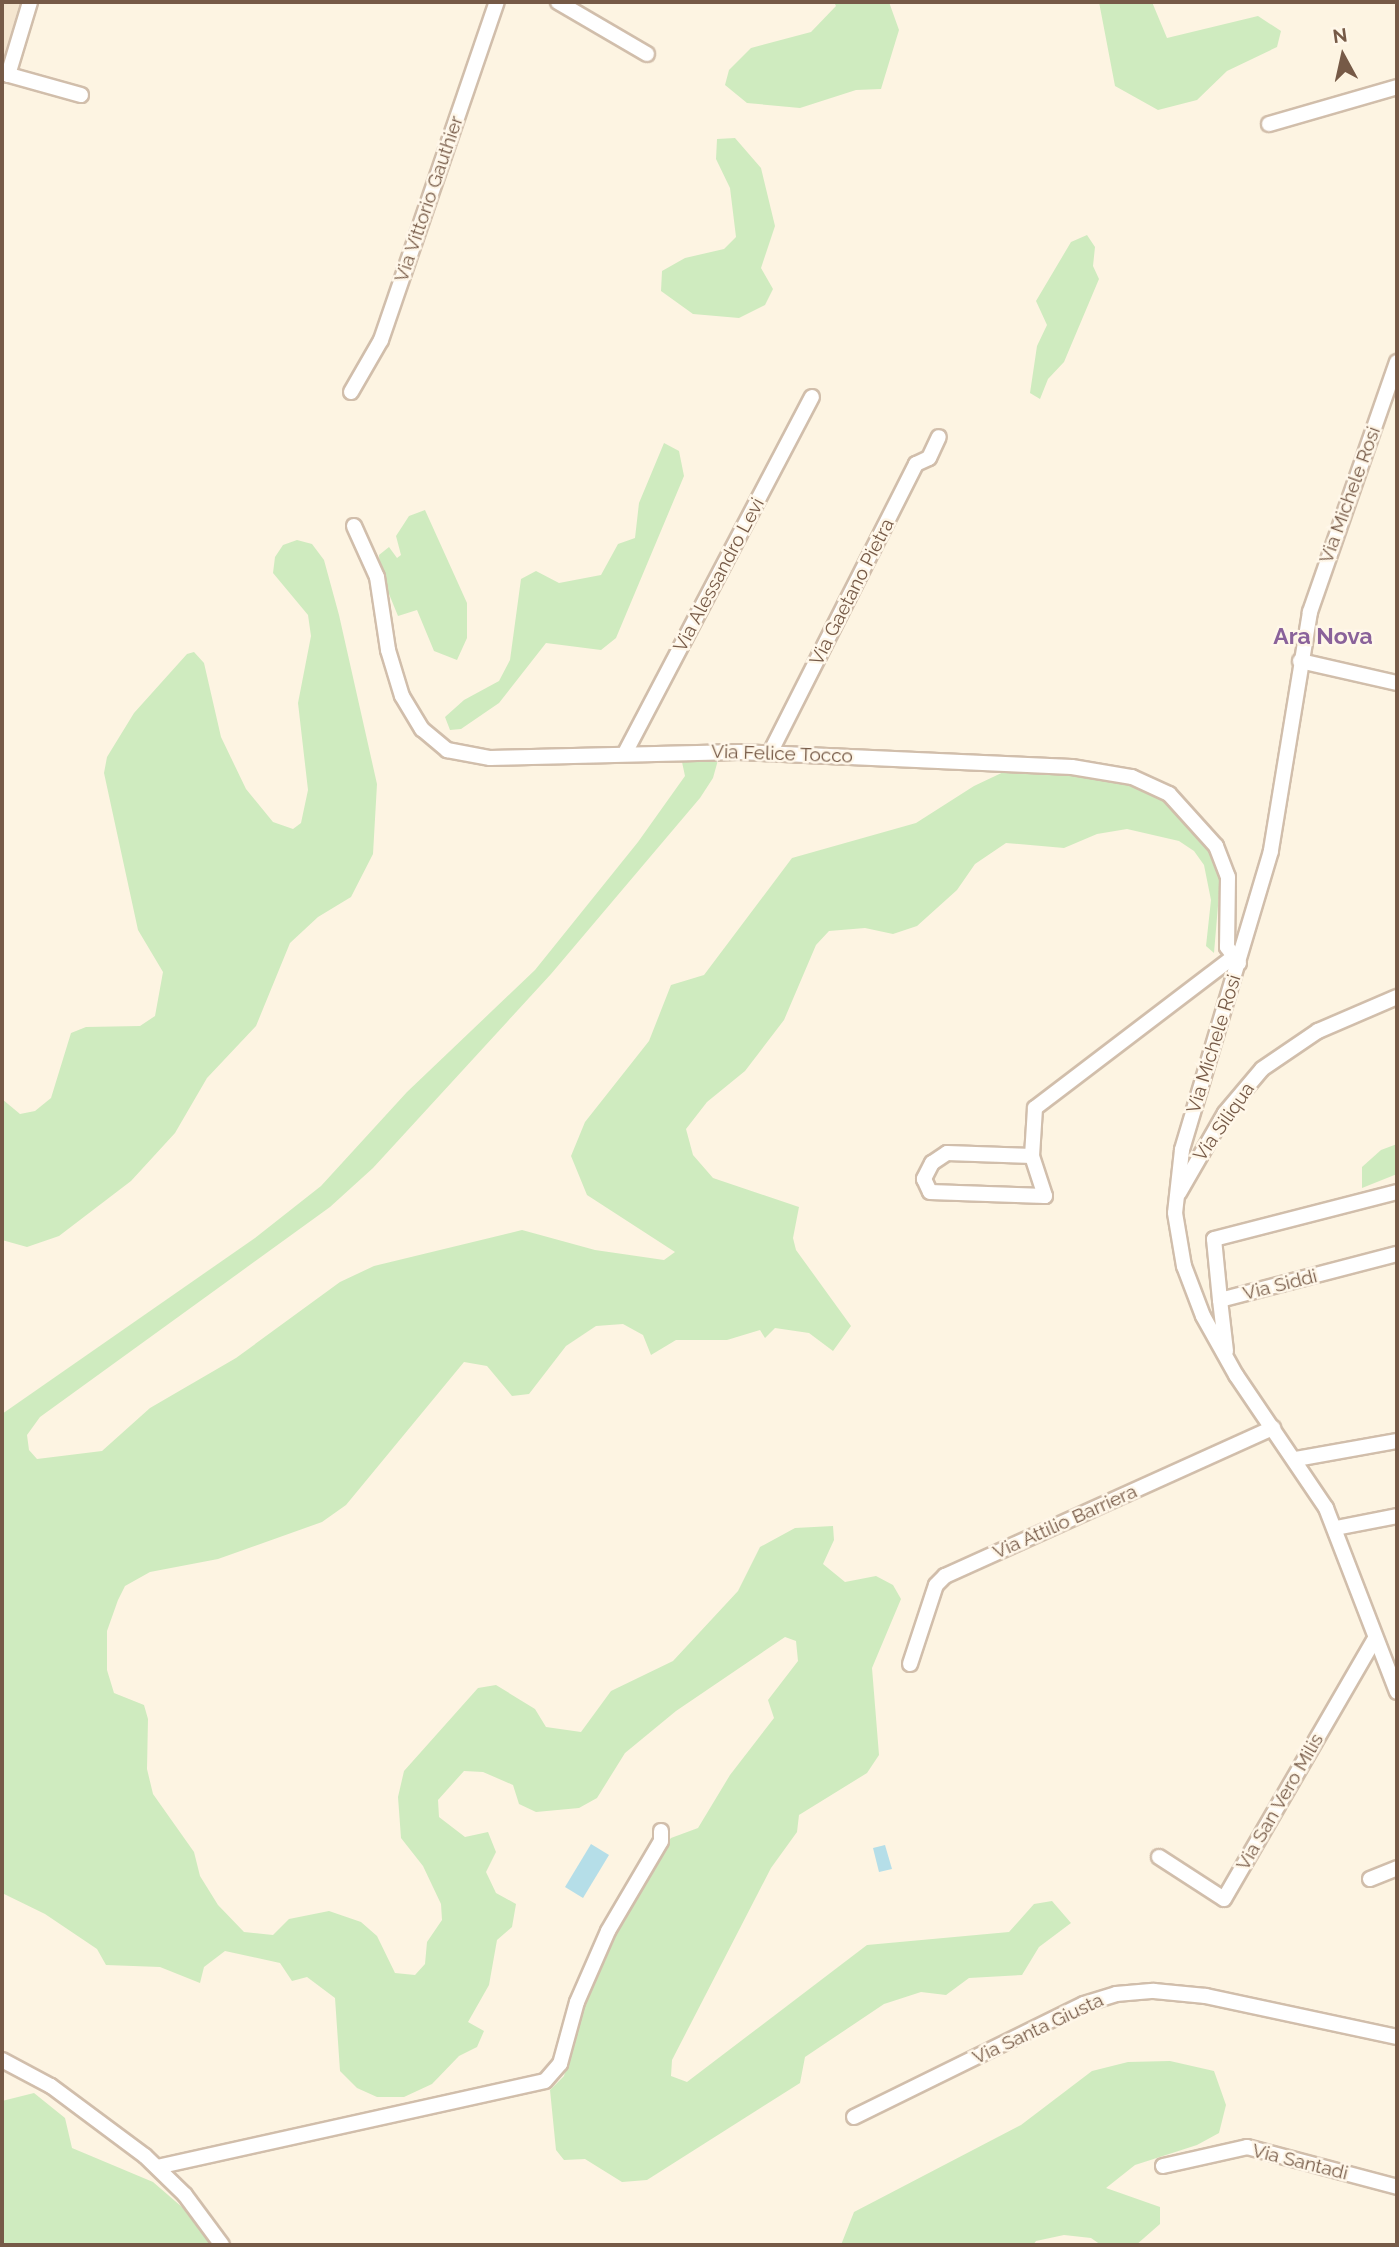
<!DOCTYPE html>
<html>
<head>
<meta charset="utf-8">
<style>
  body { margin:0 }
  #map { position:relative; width:1399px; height:2247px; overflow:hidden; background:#fdf4e2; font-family:Raleway,sans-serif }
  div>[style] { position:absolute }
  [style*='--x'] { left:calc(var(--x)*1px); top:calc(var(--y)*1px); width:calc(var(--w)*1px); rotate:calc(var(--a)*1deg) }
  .residential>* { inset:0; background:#f5e6d0 }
  .green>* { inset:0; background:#cfebbf }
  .water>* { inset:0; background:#b5dee8 }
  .roads { filter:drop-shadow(2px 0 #d1beab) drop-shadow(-2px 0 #d1beab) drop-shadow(0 2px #d1beab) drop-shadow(0 -2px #d1beab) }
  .minor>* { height:14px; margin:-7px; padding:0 7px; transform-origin:7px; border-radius:7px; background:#fff }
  span { translate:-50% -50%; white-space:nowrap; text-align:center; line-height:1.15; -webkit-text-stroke:5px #fff7e9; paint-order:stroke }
  .street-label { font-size:19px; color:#765a47 }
  .quarter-label { font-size:23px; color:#8a629a; font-weight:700 }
  .frame { position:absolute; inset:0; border:4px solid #765a47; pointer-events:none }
  .north { position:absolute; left:1308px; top:21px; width:70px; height:70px; -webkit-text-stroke:5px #fff7e9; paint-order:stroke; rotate:352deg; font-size:19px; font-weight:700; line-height:28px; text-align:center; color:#765a47 }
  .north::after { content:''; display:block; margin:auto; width:24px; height:32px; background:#765a47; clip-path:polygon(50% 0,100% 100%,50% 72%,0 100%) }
</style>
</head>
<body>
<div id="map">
  <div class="residential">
    <div style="clip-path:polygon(2px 2px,20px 2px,2px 65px)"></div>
  </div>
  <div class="green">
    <div style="clip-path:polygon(834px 2px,889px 2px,899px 30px,881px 89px,856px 90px,800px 108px,747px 103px,725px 85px,729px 70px,751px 48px,811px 32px,836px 6px)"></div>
    <div style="clip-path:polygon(1099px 2px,1152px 2px,1167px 38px,1258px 16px,1281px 31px,1277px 47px,1227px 71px,1197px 100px,1158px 110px,1115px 86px)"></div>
    <div style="clip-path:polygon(735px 138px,761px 168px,775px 226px,761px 268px,773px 289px,765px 305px,739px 318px,693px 314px,661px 291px,662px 271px,685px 258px,724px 249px,736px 237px,730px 188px,716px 159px,717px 139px)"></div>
    <div style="clip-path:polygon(1087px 235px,1095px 247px,1093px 266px,1099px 279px,1064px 362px,1048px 379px,1040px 399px,1030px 393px,1037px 346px,1047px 325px,1036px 301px,1071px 242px)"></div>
    <div style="clip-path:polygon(664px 443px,679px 451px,684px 476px,616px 638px,601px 650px,546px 643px,499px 703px,461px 729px,450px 730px,445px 717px,464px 700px,499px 681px,510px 660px,521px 579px,536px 571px,559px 583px,601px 575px,618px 544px,635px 538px,639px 503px)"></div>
    <div style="clip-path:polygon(425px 510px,467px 603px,467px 638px,457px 660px,434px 651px,417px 610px,398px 616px,380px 572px,379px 555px,389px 547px,397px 558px,401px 555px,396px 536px,409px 516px)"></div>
    <div style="clip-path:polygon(297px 540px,312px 544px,324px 560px,339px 615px,377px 784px,373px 854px,351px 897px,318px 917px,290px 943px,256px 1026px,207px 1078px,175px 1133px,131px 1181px,59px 1236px,27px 1247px,2px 1240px,2px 1099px,20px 1114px,35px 1111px,51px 1098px,71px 1033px,86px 1027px,140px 1026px,155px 1016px,163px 972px,138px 930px,104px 773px,107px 757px,134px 713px,187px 654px,194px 652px,204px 663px,221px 737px,246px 789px,273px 822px,293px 829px,301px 823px,308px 790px,298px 703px,311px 636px,308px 615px,273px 573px,275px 557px,283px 545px)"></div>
    <div style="clip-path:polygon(696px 753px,718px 760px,713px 778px,700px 798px,551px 974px,373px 1168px,330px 1207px,40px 1417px,27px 1435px,29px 1450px,37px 1459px,102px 1451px,150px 1408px,236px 1358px,340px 1282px,374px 1266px,522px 1230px,595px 1250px,664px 1260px,675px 1252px,587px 1195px,571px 1156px,585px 1122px,649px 1041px,671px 985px,704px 975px,792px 858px,916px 823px,974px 786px,1012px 768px,1109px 773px,1165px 794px,1215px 851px,1221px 870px,1214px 953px,1206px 946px,1211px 900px,1204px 865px,1194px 851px,1179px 841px,1127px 829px,1097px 834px,1064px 848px,1006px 843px,975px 864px,957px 890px,917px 926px,893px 934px,865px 928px,829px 931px,816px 945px,784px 1020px,745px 1071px,707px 1102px,686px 1129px,693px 1155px,713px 1178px,799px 1207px,793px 1238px,796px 1250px,851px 1326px,833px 1351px,809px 1333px,775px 1328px,765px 1338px,760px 1330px,727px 1340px,676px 1340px,651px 1355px,643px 1335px,623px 1324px,596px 1326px,566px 1346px,529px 1394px,512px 1396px,487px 1366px,464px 1362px,346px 1505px,322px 1522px,218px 1559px,150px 1572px,125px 1586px,118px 1600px,107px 1631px,107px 1670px,114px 1693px,144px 1705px,148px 1719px,147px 1769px,153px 1794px,194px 1852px,200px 1876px,218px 1905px,244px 1932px,273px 1935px,289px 1919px,329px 1911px,361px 1922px,377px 1936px,395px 1973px,415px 1975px,425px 1964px,427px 1942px,442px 1920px,441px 1904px,423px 1866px,401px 1838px,398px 1797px,404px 1771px,478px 1688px,496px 1685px,535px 1709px,546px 1727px,581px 1732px,611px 1691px,673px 1661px,738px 1591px,760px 1547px,795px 1528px,833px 1526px,834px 1540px,823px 1564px,845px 1582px,876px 1576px,893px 1585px,901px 1599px,872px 1668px,879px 1755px,867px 1773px,799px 1815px,797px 1832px,771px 1868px,672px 2060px,671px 2076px,687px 2082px,867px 1945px,1009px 1932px,1034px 1904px,1052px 1901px,1071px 1923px,1039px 1947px,1022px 1975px,969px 1978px,946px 1995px,921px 1992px,884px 2004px,805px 2057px,800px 2083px,647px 2180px,622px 2182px,585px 2159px,564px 2160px,556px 2150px,550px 2090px,564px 2076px,585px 1989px,650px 1863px,671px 1838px,698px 1828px,730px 1775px,774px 1718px,768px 1700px,798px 1661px,796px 1641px,785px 1637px,676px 1711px,625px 1753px,597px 1798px,579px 1808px,536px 1812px,519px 1804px,513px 1785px,483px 1772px,464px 1771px,438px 1800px,439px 1817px,465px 1837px,488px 1832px,496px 1852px,486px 1872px,496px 1893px,516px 1904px,512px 1927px,497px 1940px,489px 1985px,468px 2022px,484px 2031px,477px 2047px,459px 2056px,432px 2084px,404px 2097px,377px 2097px,357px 2088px,340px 2071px,335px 1998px,307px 1977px,292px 1981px,280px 1963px,225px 1951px,204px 1967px,200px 1983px,160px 1967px,106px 1965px,97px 1949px,45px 1914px,2px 1893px,2px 1414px,255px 1238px,321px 1186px,407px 1092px,535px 970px,638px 842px,685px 776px,682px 762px)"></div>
    <div style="clip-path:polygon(1397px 1144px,1397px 1174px,1362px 1188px,1362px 1167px,1381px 1150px)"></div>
    <div style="clip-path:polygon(1170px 2061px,1214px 2071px,1226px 2105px,1219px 2133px,1197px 2145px,1135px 2165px,1106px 2188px,1160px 2207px,1160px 2224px,1136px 2245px,1101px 2245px,1091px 2238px,1064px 2235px,1036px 2241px,1033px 2245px,841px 2245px,854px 2212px,1021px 2125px,1092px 2071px,1128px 2062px)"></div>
    <div style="clip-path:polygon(34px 2093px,65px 2118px,72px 2148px,153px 2182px,197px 2220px,214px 2245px,2px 2245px,2px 2101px)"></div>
  </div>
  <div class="water">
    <div style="clip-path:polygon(591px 1844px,609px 1855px,583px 1898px,565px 1887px)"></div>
    <div style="clip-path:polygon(885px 1845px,892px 1869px,879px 1872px,873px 1848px)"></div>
  </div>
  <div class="roads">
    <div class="minor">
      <div style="--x:558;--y:2;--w:103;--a:30.3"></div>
      <div style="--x:2;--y:73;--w:82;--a:15.6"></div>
      <div style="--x:8;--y:75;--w:76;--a:-73.2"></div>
      <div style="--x:1269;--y:124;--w:133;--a:-16.1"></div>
      <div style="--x:1397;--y:362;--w:265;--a:109.2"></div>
      <div style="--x:1310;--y:612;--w:242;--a:99.3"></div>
      <div style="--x:1271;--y:851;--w:312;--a:106.6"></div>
      <div style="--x:1182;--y:1150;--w:63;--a:96.3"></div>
      <div style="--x:1175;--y:1213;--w:54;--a:80.4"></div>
      <div style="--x:1184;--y:1266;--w:53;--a:69.2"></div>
      <div style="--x:1203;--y:1316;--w:68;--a:60.8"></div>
      <div style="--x:1236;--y:1375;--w:161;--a:55.9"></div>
      <div style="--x:1326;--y:1508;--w:197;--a:68.9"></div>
      <div style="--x:351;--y:392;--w:60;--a:-60"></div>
      <div style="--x:381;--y:340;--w:357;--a:-71.1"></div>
      <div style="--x:354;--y:526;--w:56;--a:65.7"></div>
      <div style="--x:377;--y:577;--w:74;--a:81.4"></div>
      <div style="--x:388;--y:650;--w:48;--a:73.1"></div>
      <div style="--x:402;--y:696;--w:39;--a:59"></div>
      <div style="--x:422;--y:729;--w:33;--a:40"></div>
      <div style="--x:447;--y:750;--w:44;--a:10.5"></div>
      <div style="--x:490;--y:758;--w:249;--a:-1.4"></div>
      <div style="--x:739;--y:752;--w:333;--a:2.6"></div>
      <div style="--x:1072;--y:767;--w:61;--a:9.5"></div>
      <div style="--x:1132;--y:777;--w:41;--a:24.7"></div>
      <div style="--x:1169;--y:794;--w:70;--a:47.9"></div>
      <div style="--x:1216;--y:846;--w:33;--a:69"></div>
      <div style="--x:1228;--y:877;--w:70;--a:90.8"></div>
      <div style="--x:1227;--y:947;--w:20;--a:53"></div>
      <div style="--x:1300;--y:661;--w:99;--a:12.8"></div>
      <div style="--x:625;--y:753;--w:402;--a:-62.3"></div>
      <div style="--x:770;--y:753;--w:324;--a:-63.2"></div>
      <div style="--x:916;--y:464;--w:14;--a:-25"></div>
      <div style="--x:929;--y:458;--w:23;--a:-65"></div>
      <div style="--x:1032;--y:1156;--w:85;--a:-178"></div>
      <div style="--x:947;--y:1153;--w:18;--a:146"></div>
      <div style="--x:932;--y:1163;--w:18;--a:117"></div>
      <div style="--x:924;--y:1179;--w:14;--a:65"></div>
      <div style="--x:930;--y:1192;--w:115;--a:2"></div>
      <div style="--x:1045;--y:1196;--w:42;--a:-108"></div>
      <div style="--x:1032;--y:1156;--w:48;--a:-86.4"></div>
      <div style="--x:1035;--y:1108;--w:248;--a:-37.3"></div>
      <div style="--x:1179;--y:1193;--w:92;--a:-60.1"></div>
      <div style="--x:1225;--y:1113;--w:57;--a:-49.9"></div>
      <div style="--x:1262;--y:1069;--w:68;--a:-34.2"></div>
      <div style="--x:1318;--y:1031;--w:86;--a:-23.3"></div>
      <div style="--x:1220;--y:1300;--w:61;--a:-95.6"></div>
      <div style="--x:1214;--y:1239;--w:189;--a:-14.4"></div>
      <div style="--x:1226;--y:1351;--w:51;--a:-96.7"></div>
      <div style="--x:1220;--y:1300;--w:183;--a:-14.6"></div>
      <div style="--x:1296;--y:1459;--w:103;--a:-10.1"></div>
      <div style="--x:1336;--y:1528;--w:62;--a:-11.1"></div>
      <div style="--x:910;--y:1664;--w:83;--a:-71.8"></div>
      <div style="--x:936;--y:1585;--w:13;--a:-45"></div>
      <div style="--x:945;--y:1576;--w:360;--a:-24.3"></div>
      <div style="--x:1159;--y:1857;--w:77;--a:32.9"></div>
      <div style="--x:1224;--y:1899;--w:301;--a:-59.9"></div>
      <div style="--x:1370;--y:1879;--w:29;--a:-22"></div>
      <div style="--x:2;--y:2060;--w:55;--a:28"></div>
      <div style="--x:51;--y:2086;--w:117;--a:36.7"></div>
      <div style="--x:145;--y:2156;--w:56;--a:44.3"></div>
      <div style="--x:185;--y:2195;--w:62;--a:53.5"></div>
      <div style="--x:854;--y:2117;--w:256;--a:-26.2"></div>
      <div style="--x:1084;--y:2004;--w:34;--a:-17"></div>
      <div style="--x:1116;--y:1994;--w:38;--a:-5"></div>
      <div style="--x:1154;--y:1991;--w:52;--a:5.5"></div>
      <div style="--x:1206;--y:1996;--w:195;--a:12.1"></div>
      <div style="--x:1163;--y:2166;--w:86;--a:-12.7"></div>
      <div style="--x:1247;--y:2147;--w:155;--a:14.9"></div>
      <div style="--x:157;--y:2167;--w:397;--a:-12.5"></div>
      <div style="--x:545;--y:2081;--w:23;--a:-49"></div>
      <div style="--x:560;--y:2064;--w:64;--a:-74.7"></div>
      <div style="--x:577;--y:2002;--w:77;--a:-66.4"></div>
      <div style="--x:608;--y:1931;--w:104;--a:-59.5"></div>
      <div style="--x:661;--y:1841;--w:10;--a:-90"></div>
    </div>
  </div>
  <div class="street-label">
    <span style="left:429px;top:199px;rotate:-71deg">Via Vittorio Gauthier</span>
    <span style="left:1350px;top:495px;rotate:-70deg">Via Michele Rosi</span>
    <span style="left:719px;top:575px;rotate:-62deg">Via Alessandro Levi</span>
    <span style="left:852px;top:592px;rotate:-63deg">Via Gaetano Pietra</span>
    <span style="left:782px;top:754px;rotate:2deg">Via Felice Tocco</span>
    <span style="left:1214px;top:1044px;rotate:-73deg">Via Michele Rosi</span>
    <span style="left:1224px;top:1122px;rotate:-55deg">Via Siliqua</span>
    <span style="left:1280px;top:1285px;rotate:-14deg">Via Siddi</span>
    <span style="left:1065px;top:1522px;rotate:-24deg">Via Attilio Barriera</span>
    <span style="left:1280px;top:1802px;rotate:-60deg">Via San Vero Milis</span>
    <span style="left:1038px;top:2029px;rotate:-25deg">Via Santa Giusta</span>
    <span style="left:1300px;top:2162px;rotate:14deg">Via Santadi</span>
  </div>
  <div class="quarter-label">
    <span style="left:1323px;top:636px">Ara Nova</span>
  </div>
  <div class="frame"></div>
  <div class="north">N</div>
</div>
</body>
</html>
